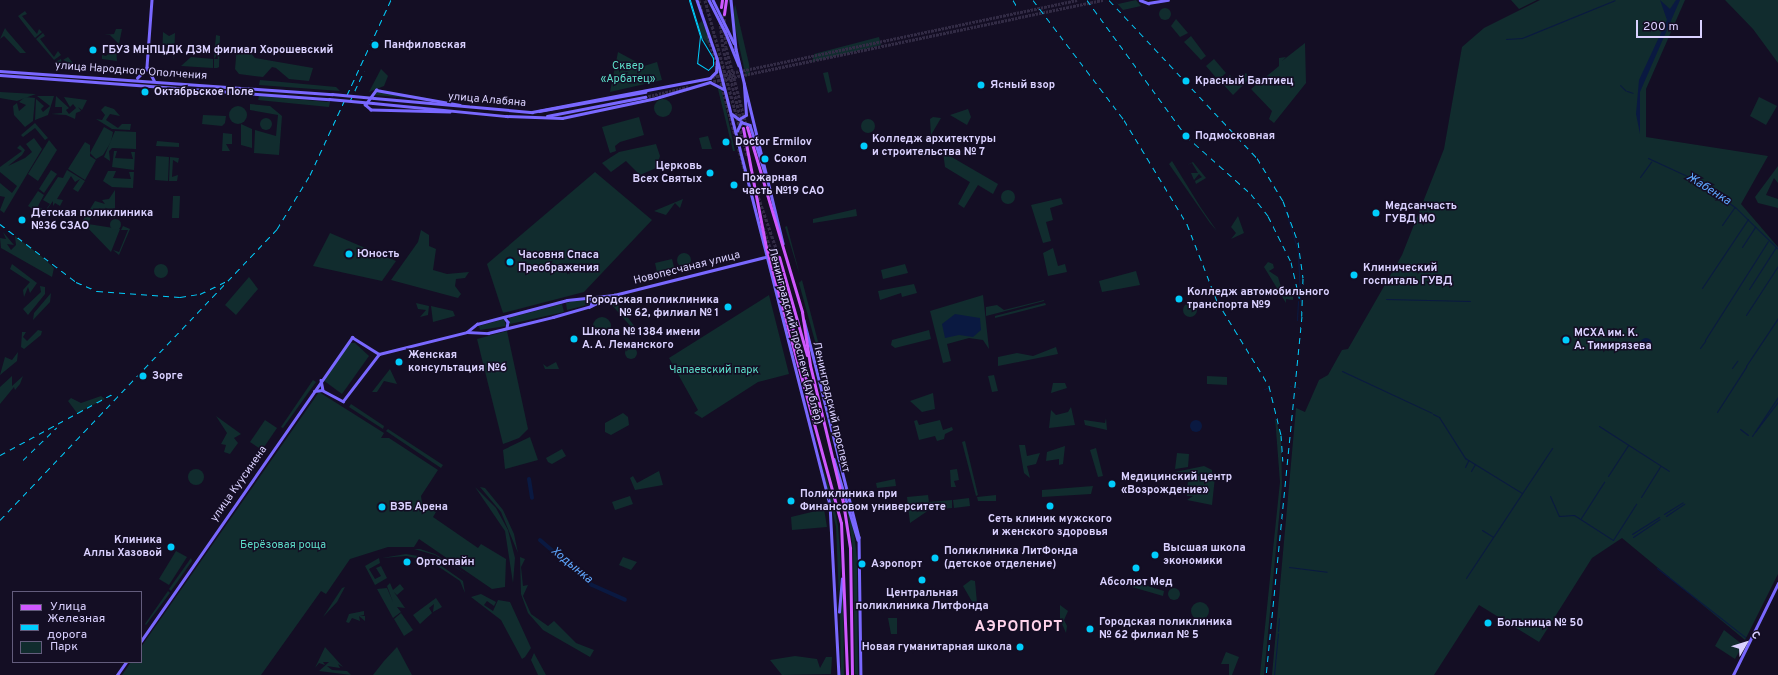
<!DOCTYPE html>
<html>
<head>
<meta charset="utf-8">
<style>
  body { margin:0 }
  #map { position:relative; width:1778px; height:675px; overflow:hidden; background:#140e24; font-family:Overpass,sans-serif }
  div>[style] { position:absolute }
  [style*='--x'] { left:calc(var(--x)*1px); top:calc(var(--y)*1px); width:calc(var(--w)*1px); rotate:calc(var(--a)*1deg) }
  .green>* { inset:0; background:#112c2e }
  .round { border-radius:50% }
  .water>* { inset:0; background:#0a1941 }
  .stream>* { height:1px; margin:-0.5px; padding:0 0.5px; transform-origin:0.5px; border-radius:0.5px; background:#0a1941 }
  .river>* { height:4px; margin:-2px; padding:0 2px; transform-origin:2px; border-radius:2px; background:#0a1941 }
  .secondary-tunnel>* { height:2.5px; margin-top:-1.25px; transform-origin:0; background:repeating-linear-gradient(90deg,#322b45 0 2.5px,transparent 0 3.5px) }
  .primary-tunnel>* { height:3px; margin-top:-1.5px; transform-origin:0; background:repeating-linear-gradient(90deg,#322b45 0 3px,transparent 0 4.5px) }
  .secondary>* { height:2.5px; margin:-1.25px; padding:0 1.25px; transform-origin:1.25px; border-radius:1.25px; background:#7968ff }
  .primary>* { height:3px; margin:-1.5px; padding:0 1.5px; transform-origin:1.5px; border-radius:1.5px; background:#cf58ff }
  .tram>* { height:1px; margin:-0.5px; padding:0 0.5px; transform-origin:0.5px; border-radius:0.5px; background:#00cdfc }
  .rail>* { height:1px; margin-top:-0.5px; transform-origin:0; background:repeating-linear-gradient(90deg,#00cdfc 0 6px,transparent 0 11px) }
  .secondary-bridge>* { height:2.5px; margin:-1.25px; padding:0 1.25px; transform-origin:1.25px; border-radius:1.25px; background:#7968ff }
  .dots>* { width:11px; height:11px; translate:-50% -50%; box-sizing:border-box; border:2px solid #140e24; border-radius:50% }
  span { translate:-50% -50%; white-space:nowrap; text-align:center; line-height:1.15; -webkit-text-stroke:3px #140e24; paint-order:stroke }
  .poi-label { font-size:11px; color:#dad1ff; font-weight:700 }
  .left { translate:0 -50%; text-align:left }
  .right { translate:-100% -50%; text-align:right }
  .park-label { font-size:11px; color:#5ddfca }
  .street-label { font-size:11px; color:#dad1ff }
  .water-label { font-size:12px; color:#5fa7ff; font-style:italic }
  .district-label { font-size:15px; color:#ffd3eb; font-weight:700; letter-spacing:1px }
  .legend { position:absolute; left:12px; top:591px; width:130px; height:72px; box-sizing:border-box; background:#140e24; border:1px solid #635c7c; margin:0; padding:5px 7px; list-style:none; font-size:12px; color:#dad1ff }
  .legend li { display:flex; align-items:center; gap:8px; height:20px }
  .legend b { width:20px; border:1px solid #635c7c }
  .north { position:absolute; left:1726px; top:623px; width:40px; height:40px; -webkit-text-stroke:3px #140e24; paint-order:stroke; rotate:51deg; font-size:11px; font-weight:700; line-height:16px; text-align:center; color:#dad1ff }
  .north::after { content:''; display:block; margin:auto; width:14px; height:18px; background:#dad1ff; clip-path:polygon(50% 0,100% 100%,50% 72%,0 100%) }
  .scale { position:absolute; left:1636px; top:20px; width:66px; height:18px; box-sizing:border-box; border:2px solid #dad1ff; border-top:0; padding-left:5px; font-size:12px; line-height:14px; white-space:nowrap; color:#dad1ff; -webkit-text-stroke:3px #140e24; paint-order:stroke }
</style>
</head>
<body>
<div id="map">
  <div class="green">
    <div style="clip-path:polygon(1114px 0,1118px 4px,1136px 0,1141px 6px,1123px 10px)"></div>
    <div style="clip-path:polygon(1511px 0,1537px 0,1519px 9px)"></div>
    <div style="clip-path:polygon(1540px 0,1685px 0,1646px 89px,1646px 137px,1768px 156px,1741px 204px,1778px 247px,1778px 574px,1745px 640px,1622px 538px,1592px 558px,1539px 642px,1479px 605px,1434px 675px,1272px 675px,1296px 408px,1305px 412px,1319px 380px,1328px 375px,1342px 350px,1348px 349px,1402px 255px,1444px 149px,1462px 47px,1484px 28px)"></div>
    <div style="clip-path:polygon(1725px 0,1778px 0,1778px 63px,1753px 29px)"></div>
    <div style="clip-path:polygon(735px 4px,749px 64px,750px 74px,746px 77px,733px 18px)"></div>
    <div class="round" style="left:1159px;top:8px;width:12px;height:12px"></div>
    <div style="clip-path:polygon(25px 11px,27px 14px,22px 16px,37px 34px,39px 29px,42px 32px,35px 38px,18px 16px)"></div>
    <div style="clip-path:polygon(1176px 19px,1188px 33px,1180px 37px,1171px 26px)"></div>
    <div style="clip-path:polygon(702px 21px,708px 34px,709px 46px,702px 37px,698px 24px)"></div>
    <div style="clip-path:polygon(5px 28px,7px 31px,26px 53px,20px 53px,4px 36px,0 39px)"></div>
    <div style="clip-path:polygon(116px 29px,122px 29px,119px 44px,110px 35px,104px 35px,114px 34px)"></div>
    <div style="clip-path:polygon(163px 32px,169px 36px,175px 33px,174px 60px,172px 44px,171px 48px,165px 44px,162px 58px)"></div>
    <div style="clip-path:polygon(43px 33px,45px 36px,40px 39px,54px 57px,58px 51px,61px 55px,54px 60px,36px 39px)"></div>
    <div style="clip-path:polygon(216px 35px,220px 36px,219px 67px,217px 68px,214px 68px,214px 59px,218px 59px,217px 55px,214px 59px)"></div>
    <div style="clip-path:polygon(1191px 36px,1206px 56px,1201px 60px,1184px 42px)"></div>
    <div style="clip-path:polygon(879px 37px,881px 45px,812px 62px,814px 54px)"></div>
    <div style="clip-path:polygon(1305px 43px,1306px 83px,1274px 123px,1269px 119px,1272px 111px,1251px 89px,1279px 66px,1279px 58px,1286px 57px,1282px 61px)"></div>
    <div style="clip-path:polygon(237px 46px,245px 47px,255px 58px,313px 68px,309px 81px,289px 79px,276px 68px,272px 67px,263px 77px,239px 74px,235px 69px)"></div>
    <div style="clip-path:polygon(116px 47px,117px 61px,102px 59px,102px 55px,106px 56px)"></div>
    <div style="clip-path:polygon(618px 52px,644px 66px,657px 62px,662px 80px,610px 92px)"></div>
    <div style="clip-path:polygon(68px 57px,73px 63px,68px 68px,77px 64px,75px 71px,61px 69px,55px 62px,61px 59px,63px 68px,70px 63px,63px 60px)"></div>
    <div style="clip-path:polygon(191px 57px,213px 59px,213px 68px,181px 66px)"></div>
    <div style="clip-path:polygon(1214px 59px,1226px 73px,1218px 80px,1206px 66px)"></div>
    <div style="clip-path:polygon(381px 69px,388px 76px,384px 86px,369px 92px)"></div>
    <div style="clip-path:polygon(828px 72px,832px 91px,828px 93px,823px 73px)"></div>
    <div style="clip-path:polygon(1246px 73px,1250px 78px,1233px 95px,1221px 82px,1230px 75px,1235px 82px)"></div>
    <div style="clip-path:polygon(260px 80px,336px 87px,340px 91px,259px 85px)"></div>
    <div style="clip-path:polygon(717px 85px,722px 91px,735px 151px,733px 151px)"></div>
    <div style="clip-path:polygon(375px 91px,417px 96px,435px 100px,375px 95px)"></div>
    <div style="clip-path:polygon(0 92px,35px 94px,36px 94px,17px 101px,0 98px)"></div>
    <div style="clip-path:polygon(37px 96px,54px 96px,48px 115px,35px 120px,36px 99px,44px 106px,41px 109px,43px 112px,50px 106px)"></div>
    <div style="clip-path:polygon(56px 96px,69px 108px,66px 110px,69px 114px,76px 108px,73px 104px,70px 107px,64px 97px,87px 100px,82px 110px,78px 107px,81px 111px,76px 113px,75px 119px,66px 115px,51px 114px,62px 113px,62px 107px,55px 107px)"></div>
    <div style="clip-path:polygon(259px 96px,328px 102px,330px 102px,329px 107px,258px 100px)"></div>
    <div style="clip-path:polygon(25px 97px,35px 98px,33px 121px,25px 127px,14px 115px,13px 106px,17px 103px,19px 111px,26px 105px,19px 102px)"></div>
    <div style="clip-path:polygon(1759px 97px,1777px 106px,1766px 125px,1750px 116px)"></div>
    <div class="round" style="left:654px;top:99px;width:18px;height:18px"></div>
    <div style="clip-path:polygon(250px 104px,270px 106px,282px 116px,279px 155px,254px 153px,255px 130px,276px 136px,278px 115px,250px 110px)"></div>
    <div class="round" style="left:229px;top:106px;width:18px;height:18px"></div>
    <div style="clip-path:polygon(105px 106px,114px 109px,120px 116px,110px 114px,106px 120px,118px 128px,122px 124px,131px 124px,130px 130px,112px 129px,96px 119px,102px 120px,105px 115px,101px 110px)"></div>
    <div style="clip-path:polygon(968px 109px,971px 117px,967px 125px,950px 115px)"></div>
    <div style="clip-path:polygon(203px 115px,226px 116px,225px 123px,222px 126px,202px 124px)"></div>
    <div style="clip-path:polygon(639px 117px,644px 135px,620px 142px,615px 146px,616px 151px,610px 153px,602px 127px)"></div>
    <div style="clip-path:polygon(933px 117px,941px 118px,931px 135px,930px 119px)"></div>
    <div class="round" style="left:260px;top:118px;width:12px;height:12px"></div>
    <div class="round" style="left:861px;top:119px;width:14px;height:14px"></div>
    <div style="clip-path:polygon(35px 123px,48px 138px,45px 140px,35px 128px,23px 137px,21px 135px)"></div>
    <div style="clip-path:polygon(241px 124px,252px 129px,252px 148px,241px 145px)"></div>
    <div style="clip-path:polygon(104px 127px,113px 132px,111px 142px,103px 155px,96px 159px,90px 153px)"></div>
    <div style="clip-path:polygon(115px 131px,136px 132px,136px 149px,112px 148px,109px 151px,110px 161px,104px 157px)"></div>
    <div style="clip-path:polygon(223px 133px,232px 134px,232px 144px,226px 144px,230px 151px,222px 151px)"></div>
    <div style="clip-path:polygon(708px 136px,712px 149px,702px 149px,699px 138px)"></div>
    <div style="clip-path:polygon(34px 138px,42px 149px,4px 213px,0 210px,5px 197px,0 196px,0 183px,12px 193px,17px 186px,0 172px,0 167px,22px 151px,17px 148px,20px 145px,25px 150px,22px 155px,8px 166px,25px 158px,32px 152px,26px 144px)"></div>
    <div style="clip-path:polygon(49px 140px,57px 150px,38px 181px,28px 174px)"></div>
    <div style="clip-path:polygon(157px 141px,179px 143px,179px 147px,156px 146px)"></div>
    <div style="clip-path:polygon(85px 142px,90px 145px,90px 156px,96px 160px,85px 180px,68px 169px)"></div>
    <div style="clip-path:polygon(656px 144px,660px 156px,656px 168px,640px 175px,626px 161px,611px 172px,602px 163px,619px 152px)"></div>
    <div style="clip-path:polygon(114px 151px,117px 151px,115px 158px,133px 159px,131px 152px,135px 152px,134px 170px,112px 167px)"></div>
    <div style="clip-path:polygon(943px 152px,998px 184px,993px 194px,978px 185px,964px 208px,958px 204px,970px 182px,973px 184px,945px 167px)"></div>
    <div style="clip-path:polygon(156px 156px,169px 157px,168px 181px,155px 180px)"></div>
    <div style="clip-path:polygon(170px 157px,179px 158px,178px 163px,173px 160px,172px 177px,178px 175px,177px 181px,169px 181px)"></div>
    <div style="clip-path:polygon(1172px 161px,1201px 208px,1217px 231px,1210px 223px,1169px 164px)"></div>
    <div style="clip-path:polygon(1193px 162px,1206px 178px,1196px 184px,1195px 181px,1202px 177px,1199px 174px,1194px 180px,1191px 173px,1198px 173px,1192px 163px,1187px 165px)"></div>
    <div style="clip-path:polygon(1778px 166px,1778px 183px,1774px 178px,1766px 195px,1778px 199px,1778px 208px,1758px 203px,1755px 197px)"></div>
    <div style="clip-path:polygon(51px 170px,57px 174px,44px 193px,39px 189px)"></div>
    <div style="clip-path:polygon(67px 170px,85px 181px,78px 192px,73px 189px,80px 179px,75px 182px,71px 176px,57px 199px,63px 200px,60px 206px,55px 203px,53px 206px,53px 201px,43px 215px,28px 206px,38px 191px,44px 195px,38px 206px,45px 211px,50px 204px,43px 200px,58px 177px,63px 178px)"></div>
    <div style="clip-path:polygon(108px 171px,116px 171px,113px 178px,131px 179px,129px 172px,134px 172px,133px 188px,112px 187px,103px 181px)"></div>
    <div style="clip-path:polygon(595px 172px,652px 220px,584px 292px,503px 313px,487px 264px)"></div>
    <div style="clip-path:polygon(115px 190px,115px 218px,93px 213px,88px 224px,120px 229px,111px 252px,82px 222px,95px 201px,105px 204px,102px 200px,109px 199px)"></div>
    <div class="round" style="left:1001px;top:190px;width:14px;height:14px"></div>
    <div style="clip-path:polygon(173px 196px,180px 196px,179px 218px,172px 218px)"></div>
    <div style="clip-path:polygon(1061px 198px,1063px 204px,1050px 208px,1053px 220px,1046px 222px,1051px 241px,1043px 243px,1031px 205px)"></div>
    <div style="clip-path:polygon(683px 199px,680px 208px,675px 203px,666px 215px,654px 211px)"></div>
    <div style="clip-path:polygon(856px 209px,857px 216px,813px 223px,813px 219px)"></div>
    <div style="clip-path:polygon(1238px 216px,1244px 233px,1231px 239px,1236px 233px,1231px 227px)"></div>
    <div class="round" style="left:109.5px;top:218.5px;width:11px;height:11px"></div>
    <div style="clip-path:polygon(123px 226px,130px 229px,119px 255px,113px 250px,119px 252px,128px 230px,121px 230px)"></div>
    <div style="clip-path:polygon(787px 226px,800px 276px,785px 227px)"></div>
    <div style="clip-path:polygon(421px 230px,429px 235px,429px 246px,436px 249px,433px 270px,447px 274px,469px 272px,465px 278px,456px 279px,455px 286px,461px 294px,458px 298px,391px 280px,418px 242px)"></div>
    <div style="clip-path:polygon(3px 232px,14px 245px,7px 244px,11px 250px,16px 245px,15px 236px,41px 256px,54px 268px,52px 277px,1px 248px,0 238px,6px 239px)"></div>
    <div style="clip-path:polygon(330px 233px,396px 261px,382px 281px,313px 266px)"></div>
    <div style="clip-path:polygon(1053px 248px,1058px 266px,1065px 264px,1067px 272px,1048px 276px,1043px 253px)"></div>
    <div class="round" style="left:677px;top:253px;width:14px;height:14px"></div>
    <div style="clip-path:polygon(672px 259px,674px 267px,657px 272px,655px 263px)"></div>
    <div style="clip-path:polygon(1268px 262px,1273px 264px,1274px 268px,1269px 271px,1278px 277px,1283px 294px,1293px 295px,1293px 300px,1286px 299px,1286px 303px,1264px 267px)"></div>
    <div style="clip-path:polygon(12px 264px,37px 283px,30px 293px,28px 287px,24px 297px,23px 290px,30px 282px,10px 269px)"></div>
    <div style="clip-path:polygon(905px 264px,908px 273px,883px 279px,881px 270px)"></div>
    <div class="round" style="left:154px;top:264px;width:14px;height:14px"></div>
    <div style="clip-path:polygon(1136px 271px,1140px 285px,1102px 292px,1099px 281px)"></div>
    <div style="clip-path:polygon(249px 277px,258px 289px,236px 315px,225px 305px)"></div>
    <div style="clip-path:polygon(802px 280px,822px 357px,819px 356px,799px 283px)"></div>
    <div style="clip-path:polygon(914px 284px,917px 293px,902px 297px,901px 293px,880px 300px,878px 291px)"></div>
    <div style="clip-path:polygon(40px 286px,45px 287px,45px 294px,28px 315px,23px 309px,41px 292px)"></div>
    <div style="clip-path:polygon(51px 293px,50px 302px,33px 320px,34px 313px)"></div>
    <div style="clip-path:polygon(769px 295px,789px 374px,758px 382px,702px 418px,694px 413px,698px 410px,669px 358px)"></div>
    <div style="clip-path:polygon(983px 295px,989px 349px,983px 340px,969px 338px,947px 344px,951px 361px,943px 363px,930px 311px)"></div>
    <div style="clip-path:polygon(585px 298px,591px 304px,567px 310px,566px 303px)"></div>
    <div style="clip-path:polygon(1044px 300px,1044px 301px,986px 316px,986px 307px,997px 305px,1004px 310px)"></div>
    <div style="clip-path:polygon(615px 301px,635px 327px,633px 329px,611px 304px)"></div>
    <div style="clip-path:polygon(416px 303px,429px 306px,428px 315px,420px 317px,426px 310px,418px 309px)"></div>
    <div style="clip-path:polygon(1045px 303px,1046px 305px,995px 318px,995px 316px)"></div>
    <div class="round" style="left:1183px;top:303px;width:14px;height:14px"></div>
    <div style="clip-path:polygon(562px 304px,564px 312px,510px 324px,509px 318px)"></div>
    <div style="clip-path:polygon(431px 306px,453px 311px,455px 316px,433px 322px)"></div>
    <div class="round" style="left:593px;top:317px;width:18px;height:18px"></div>
    <div style="clip-path:polygon(504px 319px,506px 326px,480px 330px,479px 326px)"></div>
    <div style="clip-path:polygon(38px 330px,42px 331px,41px 335px,24px 349px,21px 347px,22px 332px,26px 332px,23px 337px,27px 341px)"></div>
    <div style="clip-path:polygon(929px 330px,931px 339px,895px 348px,891px 345px,892px 340px)"></div>
    <div style="clip-path:polygon(507px 331px,528px 429px,519px 438px,503px 444px,477px 339px)"></div>
    <div style="clip-path:polygon(349px 343px,355px 343px,369px 356px,342px 394px,323px 380px)"></div>
    <div style="clip-path:polygon(1056px 347px,1058px 354px,998px 366px,998px 357px,1017px 353px,1033px 356px)"></div>
    <div class="round" style="left:625px;top:347px;width:12px;height:12px"></div>
    <div style="clip-path:polygon(18px 352px,17px 361px,0 375px,5px 357px,12px 360px)"></div>
    <div style="clip-path:polygon(556px 362px,559px 369px,545px 369px,543px 364px,547px 367px)"></div>
    <div style="clip-path:polygon(390px 369px,397px 384px,384px 381px,377px 392px,372px 392px)"></div>
    <div style="clip-path:polygon(994px 375px,998px 391px,992px 392px,988px 376px)"></div>
    <div style="clip-path:polygon(12px 376px,12px 386px,23px 376px,20px 384px,15px 390px,14px 387px,0 404px,0 387px)"></div>
    <div style="clip-path:polygon(1207px 376px,1227px 377px,1227px 385px,1207px 384px)"></div>
    <div style="clip-path:polygon(313px 380px,316px 382px,283px 428px,281px 427px)"></div>
    <div style="clip-path:polygon(1053px 383px,1065px 383px,1067px 388px,1051px 393px)"></div>
    <div style="clip-path:polygon(319px 392px,384px 433px,381px 438px,389px 438px,438px 470px,421px 496px,422px 503px,436px 512px,433px 517px,478px 548px,481px 544px,506px 559px,505px 587px,492px 589px,419px 539px,414px 547px,388px 547px,350px 559px,326px 594px,321px 591px,261px 675px,122px 675px,131px 662px,141px 662px,141px 647px)"></div>
    <div style="clip-path:polygon(933px 393px,935px 409px,922px 412px,910px 401px)"></div>
    <div style="clip-path:polygon(101px 396px,105px 399px,77px 413px,68px 401px,71px 398px,81px 403px)"></div>
    <div style="clip-path:polygon(351px 404px,384px 426px,383px 429px,349px 407px)"></div>
    <div style="clip-path:polygon(1071px 407px,1075px 425px,1049px 428px,1051px 410px,1056px 415px,1068px 412px)"></div>
    <div style="clip-path:polygon(623px 413px,628px 417px,629px 425px,611px 435px,605px 432px,605px 423px)"></div>
    <div style="clip-path:polygon(216px 416px,241px 434px,234px 438px,238px 443px,230px 454px,224px 452px,226px 445px,221px 444px,227px 433px)"></div>
    <div style="clip-path:polygon(1275px 417px,1281px 437px,1282px 486px,1264px 675px,1260px 675px,1280px 482px)"></div>
    <div style="clip-path:polygon(1106px 418px,1107px 430px,1085px 425px,1084px 420px,1105px 423px)"></div>
    <div style="clip-path:polygon(265px 420px,277px 428px,262px 450px,250px 442px)"></div>
    <div style="clip-path:polygon(917px 420px,919px 425px,940px 420px,943px 430px,952px 427px,953px 430px,945px 434px,944px 439px,937px 441px,935px 436px,919px 440px,914px 421px)"></div>
    <div style="clip-path:polygon(388px 429px,443px 465px,441px 468px,386px 431px)"></div>
    <div style="clip-path:polygon(530px 437px,538px 460px,505px 469px,503px 450px)"></div>
    <div style="clip-path:polygon(965px 441px,978px 495px,976px 496px,962px 442px)"></div>
    <div style="clip-path:polygon(1019px 445px,1025px 445px,1027px 456px,1040px 453px,1036px 464px,1027px 466px,1030px 478px,1024px 473px)"></div>
    <div style="clip-path:polygon(1065px 446px,1063px 464px,1059px 465px,1059px 459px,1046px 461px,1047px 452px)"></div>
    <div style="clip-path:polygon(1096px 448px,1103px 476px,1098px 477px,1090px 450px)"></div>
    <div style="clip-path:polygon(562px 449px,566px 456px,552px 464px,548px 462px,546px 458px)"></div>
    <div style="clip-path:polygon(1177px 453px,1189px 454px,1188px 467px,1175px 469px)"></div>
    <div style="clip-path:polygon(820px 458px,833px 500px,838px 526px,841px 566px,839px 599px,836px 527px)"></div>
    <div style="clip-path:polygon(1204px 466px,1212px 470px,1212px 475px,1175px 472px)"></div>
    <div class="round" style="left:188px;top:469px;width:16px;height:16px"></div>
    <div style="clip-path:polygon(957px 469px,959px 480px,954px 481px,956px 487px,951px 487px,950px 470px)"></div>
    <div style="clip-path:polygon(659px 471px,663px 485px,635px 490px,630px 478px,633px 476px,637px 483px)"></div>
    <div style="clip-path:polygon(1189px 475px,1215px 477px,1212px 505px,1187px 500px,1193px 496px,1187px 496px,1187px 490px,1194px 488px,1187px 489px,1188px 482px,1194px 480px,1188px 481px)"></div>
    <div style="clip-path:polygon(895px 479px,896px 486px,877px 488px,876px 483px)"></div>
    <div style="clip-path:polygon(1093px 486px,1091px 494px,1042px 497px,1042px 490px)"></div>
    <div style="clip-path:polygon(475px 487px,496px 508px,508px 530px,515px 558px,513px 583px,505px 531px)"></div>
    <div style="clip-path:polygon(480px 487px,485px 488px,503px 510px,514px 534px,518px 553px,501px 512px)"></div>
    <div style="clip-path:polygon(928px 495px,929px 502px,952px 500px,952px 508px,929px 510px,910px 523px,907px 497px)"></div>
    <div style="clip-path:polygon(996px 495px,996px 501px,978px 501px,977px 497px)"></div>
    <div style="clip-path:polygon(630px 496px,633px 504px,615px 510px,612px 502px)"></div>
    <div style="clip-path:polygon(969px 498px,970px 506px,954px 508px,953px 500px)"></div>
    <div style="clip-path:polygon(846px 500px,854px 533px,857px 558px,858px 675px,855px 674px,853px 549px)"></div>
    <div style="clip-path:polygon(824px 509px,827px 527px,792px 530px,791px 517px)"></div>
    <div style="clip-path:polygon(414px 549px,420px 549px,435px 554px,471px 577px,435px 555px)"></div>
    <div style="clip-path:polygon(176px 551px,187px 557px,169px 585px,159px 579px)"></div>
    <div style="clip-path:polygon(406px 554px,424px 557px,443px 567px,463px 581px,465px 593px,460px 581px,430px 561px,406px 556px,382px 558px)"></div>
    <div style="clip-path:polygon(520px 557px,525px 559px,521px 567px,523px 586px,528px 585px,523px 596px,531px 614px,548px 626px,554px 621px,576px 643px,594px 650px,590px 657px,543px 630px,528px 613px,521px 594px)"></div>
    <div style="clip-path:polygon(623px 557px,637px 562px,631px 570px,619px 565px)"></div>
    <div style="clip-path:polygon(191px 558px,192px 561px,171px 591px,169px 589px)"></div>
    <div style="clip-path:polygon(379px 558px,380px 563px,369px 569px,375px 579px,381px 576px,376px 568px,381px 566px,387px 578px,375px 585px,365px 566px)"></div>
    <div style="clip-path:polygon(971px 580px,975px 581px,977px 603px,974px 605px,963px 586px)"></div>
    <div style="clip-path:polygon(1132px 581px,1164px 591px,1163px 596px,1132px 587px)"></div>
    <div style="clip-path:polygon(390px 583px,393px 590px,400px 584px,404px 589px,397px 595px,394px 592px,405px 608px,397px 607px,401px 612px,393px 618px,377px 589px,387px 588px,393px 602px,387px 586px)"></div>
    <div style="clip-path:polygon(345px 587px,337px 602px,323px 617px,342px 588px)"></div>
    <div style="clip-path:polygon(843px 587px,844px 675px,841px 675px,840px 614px)"></div>
    <div class="round" style="left:1168px;top:588px;width:12px;height:12px"></div>
    <div style="clip-path:polygon(168px 591px,170px 593px,146px 625px,145px 624px)"></div>
    <div style="clip-path:polygon(481px 594px,496px 602px,494px 606px,487px 601px,484px 605px,493px 611px,498px 600px,510px 602px,531px 648px,525px 657px,522px 659px,501px 620px,471px 597px)"></div>
    <div style="clip-path:polygon(436px 598px,442px 607px,433px 612px,434px 604px,429px 608px,432px 613px,420px 624px,413px 615px)"></div>
    <div class="round" style="left:1191px;top:602px;width:18px;height:18px"></div>
    <div style="clip-path:polygon(1060px 605px,1068px 611px,1064px 620px,1067px 626px,1066px 633px,1060px 619px)"></div>
    <div style="clip-path:polygon(364px 611px,364px 615px,360px 616px,365px 616px,365px 621px,359px 616px,360px 621px,352px 618px,349px 623px,346px 622px,349px 614px)"></div>
    <div style="clip-path:polygon(401px 613px,413px 630px,404px 636px,394px 619px)"></div>
    <div style="clip-path:polygon(888px 618px,897px 618px,897px 634px,891px 634px)"></div>
    <div style="clip-path:polygon(1724px 630px,1743px 645px,1735px 659px,1715px 646px)"></div>
    <div style="clip-path:polygon(325px 647px,343px 667px,338px 664px,340px 668px,327px 666px,332px 670px,347px 671px,351px 675px,319px 671px,329px 662px,323px 662px,325px 665px,319px 663px,315px 668px)"></div>
    <div style="clip-path:polygon(397px 647px,412px 675px,373px 675px,384px 661px)"></div>
    <div style="clip-path:polygon(1226px 652px,1239px 657px,1232px 675px,1229px 675px,1229px 664px,1221px 664px)"></div>
    <div style="clip-path:polygon(534px 653px,546px 675px,538px 675px,531px 660px)"></div>
    <div style="clip-path:polygon(795px 656px,817px 659px,820px 668px,826px 657px,832px 657px,831px 674px,782px 675px,770px 660px)"></div>
  </div>
  <div class="water">
    <div style="clip-path:polygon(1660px 0,1670px 9px,1676px 0,1680px 0,1640px 92px,1640px 134px,1636px 114px,1639px 80px,1667px 20px)"></div>
    <div style="clip-path:polygon(955px 314px,980px 318px,981px 330px,973px 337px,959px 335px,945px 338px,942px 324px)"></div>
    <div class="round" style="left:1640px;top:338px;width:12px;height:12px"></div>
    <div class="round" style="left:1190px;top:420px;width:12px;height:12px"></div>
  </div>
  <div class="stream">
    <div style="--x:1506;--y:39;--w:16;--a:-4"></div>
    <div style="--x:1522;--y:38;--w:100;--a:-22.2"></div>
    <div style="--x:1620;--y:85;--w:8;--a:45"></div>
    <div style="--x:1627;--y:91;--w:6;--a:18"></div>
    <div style="--x:1648;--y:158;--w:57;--a:24.8"></div>
    <div style="--x:1700;--y:182;--w:44;--a:35.8"></div>
    <div style="--x:1736;--y:208;--w:59;--a:44.3"></div>
    <div style="--x:1640;--y:177;--w:19;--a:-54"></div>
    <div style="--x:1285;--y:209;--w:44;--a:72.8"></div>
    <div style="--x:1298;--y:251;--w:50;--a:87.7"></div>
    <div style="--x:1722;--y:225;--w:21;--a:-55"></div>
    <div style="--x:1742;--y:247;--w:24;--a:-57"></div>
    <div style="--x:1702;--y:288;--w:83;--a:-56.3"></div>
    <div style="--x:1749;--y:289;--w:50;--a:-57.3"></div>
    <div style="--x:1386;--y:299;--w:84;--a:1.4"></div>
    <div style="--x:1746;--y:315;--w:59;--a:-56.9"></div>
    <div style="--x:1297;--y:320;--w:19;--a:-87"></div>
    <div style="--x:1705;--y:340;--w:117;--a:-57.5"></div>
    <div style="--x:1700;--y:348;--w:9;--a:-54"></div>
    <div style="--x:1746;--y:366;--w:58;--a:-56.3"></div>
    <div style="--x:1732;--y:368;--w:9;--a:-54"></div>
    <div style="--x:1342;--y:371;--w:99;--a:25"></div>
    <div style="--x:1290;--y:386;--w:1;--a:0"></div>
    <div style="--x:1297;--y:387;--w:2;--a:27"></div>
    <div style="--x:1266;--y:388;--w:2;--a:0"></div>
    <div style="--x:1264;--y:389;--w:1;--a:0"></div>
    <div style="--x:1717;--y:412;--w:54;--a:-57.2"></div>
    <div style="--x:1433;--y:414;--w:7;--a:27"></div>
    <div style="--x:1439;--y:417;--w:49;--a:57.6"></div>
    <div style="--x:1465;--y:458;--w:67;--a:31.6"></div>
    <div style="--x:1599;--y:426;--w:83;--a:32.7"></div>
    <div style="--x:1740;--y:429;--w:10;--a:37"></div>
    <div style="--x:1755;--y:432;--w:39;--a:-53"></div>
    <div style="--x:1752;--y:436;--w:47;--a:-56.3"></div>
    <div style="--x:1465;--y:467;--w:7;--a:-63"></div>
    <div style="--x:1471;--y:471;--w:8;--a:-60"></div>
    <div style="--x:1608;--y:476;--w:37;--a:-57"></div>
    <div style="--x:1550;--y:496;--w:22;--a:66"></div>
    <div style="--x:1559;--y:516;--w:15;--a:-4"></div>
    <div style="--x:1574;--y:515;--w:46;--a:32.7"></div>
    <div style="--x:1613;--y:540;--w:43;--a:-57.4"></div>
    <div style="--x:1641;--y:497;--w:36;--a:-58"></div>
    <div style="--x:1664;--y:514;--w:22;--a:-32"></div>
    <div style="--x:1666;--y:516;--w:22;--a:-34"></div>
    <div style="--x:1581;--y:518;--w:43;--a:-57.4"></div>
    <div style="--x:1482;--y:530;--w:13;--a:32"></div>
    <div style="--x:1632;--y:534;--w:32;--a:-32"></div>
    <div style="--x:1633;--y:537;--w:32;--a:-34"></div>
    <div style="--x:1289;--y:567;--w:38;--a:7"></div>
    <div style="--x:1657;--y:568;--w:112;--a:38.1"></div>
    <div style="--x:1466;--y:578;--w:156;--a:-56.5"></div>
    <div style="--x:1278;--y:631;--w:13;--a:-86"></div>
    <div style="--x:1274;--y:675;--w:42;--a:-84.6"></div>
  </div>
  <div class="river">
    <div style="--x:529;--y:479;--w:19;--a:81"></div>
    <div style="--x:540;--y:540;--w:69;--a:40.9"></div>
    <div style="--x:592;--y:585;--w:36;--a:24"></div>
  </div>
  <div class="secondary-tunnel">
    <div style="--x:712;--y:77;--w:373;--a:-11.9"></div>
    <div style="--x:710;--y:82;--w:402;--a:-11.8"></div>
    <div style="--x:645;--y:97;--w:44;--a:-13.1"></div>
  </div>
  <div class="primary-tunnel">
    <div style="--x:699;--y:0;--w:12;--a:76"></div>
    <div style="--x:705;--y:0;--w:161;--a:74.8"></div>
    <div style="--x:724;--y:14;--w:33;--a:87"></div>
    <div style="--x:726;--y:47;--w:81;--a:75.6"></div>
    <div style="--x:720;--y:21;--w:27;--a:84"></div>
    <div style="--x:723;--y:48;--w:82;--a:76"></div>
    <div style="--x:708;--y:35;--w:150;--a:74.9"></div>
    <div style="--x:757;--y:193;--w:68;--a:71"></div>
    <div style="--x:763;--y:227;--w:34;--a:71"></div>
  </div>
  <div class="secondary">
    <div style="--x:152;--y:0;--w:67;--a:94.3"></div>
    <div style="--x:147;--y:67;--w:15;--a:62"></div>
    <div style="--x:697;--y:0;--w:61;--a:71"></div>
    <div style="--x:717;--y:58;--w:460;--a:75.8"></div>
    <div style="--x:830;--y:504;--w:171;--a:87"></div>
    <div style="--x:713;--y:0;--w:48;--a:64"></div>
    <div style="--x:731;--y:0;--w:49;--a:84.2"></div>
    <div style="--x:736;--y:49;--w:200;--a:76.4"></div>
    <div style="--x:1140;--y:0;--w:9;--a:21"></div>
    <div style="--x:1148;--y:3;--w:20;--a:-9"></div>
    <div style="--x:725;--y:31;--w:37;--a:68"></div>
    <div style="--x:0;--y:71;--w:333;--a:4"></div>
    <div style="--x:0;--y:75;--w:330;--a:4.2"></div>
    <div style="--x:137;--y:78;--w:14;--a:-45"></div>
    <div style="--x:374;--y:98;--w:159;--a:5.1"></div>
    <div style="--x:532;--y:112;--w:181;--a:-10.8"></div>
    <div style="--x:710;--y:78;--w:8;--a:-45"></div>
    <div style="--x:716;--y:72;--w:11;--a:-85"></div>
    <div style="--x:373;--y:103;--w:134;--a:5.6"></div>
    <div style="--x:506;--y:116;--w:56;--a:2"></div>
    <div style="--x:562;--y:118;--w:96;--a:-12"></div>
    <div style="--x:656;--y:98;--w:56;--a:-16.5"></div>
    <div style="--x:710;--y:82;--w:16;--a:27"></div>
    <div style="--x:539;--y:111;--w:108;--a:-10.2"></div>
    <div style="--x:450;--y:112;--w:79;--a:-178.5"></div>
    <div style="--x:371;--y:110;--w:8;--a:-140"></div>
    <div style="--x:365;--y:105;--w:19;--a:-54"></div>
    <div style="--x:376;--y:90;--w:85;--a:10.1"></div>
    <div style="--x:732;--y:114;--w:9;--a:36"></div>
    <div style="--x:739;--y:119;--w:8;--a:-30"></div>
    <div style="--x:746;--y:115;--w:31;--a:-94"></div>
    <div style="--x:547;--y:116;--w:100;--a:-11"></div>
    <div style="--x:737;--y:131;--w:10;--a:-66"></div>
    <div style="--x:741;--y:122;--w:9;--a:18"></div>
    <div style="--x:750;--y:125;--w:53;--a:72.6"></div>
    <div style="--x:587;--y:297;--w:7;--a:27"></div>
    <div style="--x:593;--y:300;--w:6;--a:108"></div>
    <div style="--x:504;--y:317;--w:6;--a:51"></div>
    <div style="--x:508;--y:322;--w:6;--a:99"></div>
    <div style="--x:804;--y:320;--w:224;--a:75.8"></div>
    <div style="--x:859;--y:537;--w:138;--a:89.2"></div>
    <div style="--x:467;--y:332;--w:13;--a:-39"></div>
    <div style="--x:477;--y:324;--w:93;--a:-14.9"></div>
    <div style="--x:567;--y:300;--w:47;--a:-6.1"></div>
    <div style="--x:614;--y:295;--w:156;--a:-14.1"></div>
    <div style="--x:321;--y:380;--w:10;--a:79"></div>
    <div style="--x:314;--y:391;--w:8;--a:-7"></div>
    <div style="--x:322;--y:390;--w:24;--a:28"></div>
    <div style="--x:343;--y:401;--w:59;--a:-52.5"></div>
    <div style="--x:379;--y:354;--w:91;--a:-14"></div>
    <div style="--x:467;--y:332;--w:21;--a:3"></div>
    <div style="--x:488;--y:333;--w:67;--a:-13.8"></div>
    <div style="--x:553;--y:317;--w:37;--a:-16"></div>
    <div style="--x:589;--y:307;--w:28;--a:-26"></div>
    <div style="--x:834;--y:459;--w:84;--a:73.5"></div>
    <div style="--x:839;--y:612;--w:33;--a:-85"></div>
    <div style="--x:141;--y:641;--w:370;--a:-55.2"></div>
    <div style="--x:352;--y:337;--w:32;--a:32"></div>
    <div style="--x:117;--y:675;--w:16;--a:-55"></div>
    <div style="--x:1733;--y:675;--w:102;--a:-63.9"></div>
  </div>
  <div class="primary">
    <div style="--x:721;--y:7;--w:7;--a:-82"></div>
    <div style="--x:724;--y:14;--w:14;--a:-82"></div>
    <div style="--x:747;--y:127;--w:193;--a:73.4"></div>
    <div style="--x:802;--y:312;--w:54;--a:81.4"></div>
    <div style="--x:810;--y:365;--w:141;--a:76.5"></div>
    <div style="--x:843;--y:502;--w:47;--a:81.3"></div>
    <div style="--x:850;--y:548;--w:127;--a:89.1"></div>
    <div style="--x:743;--y:128;--w:121;--a:79.1"></div>
    <div style="--x:766;--y:247;--w:286;--a:74.8"></div>
    <div style="--x:841;--y:523;--w:152;--a:87.7"></div>
    <div style="--x:779;--y:257;--w:102;--a:74.1"></div>
    <div style="--x:774;--y:259;--w:137;--a:75.1"></div>
  </div>
  <div class="tram">
    <div style="--x:689;--y:0;--w:38;--a:73"></div>
    <div style="--x:700;--y:36;--w:27;--a:96"></div>
    <div style="--x:697;--y:63;--w:13;--a:32"></div>
    <div style="--x:708;--y:70;--w:7;--a:-45"></div>
    <div style="--x:713;--y:65;--w:7;--a:-90"></div>
    <div style="--x:713;--y:58;--w:21;--a:-121"></div>
    <div style="--x:702;--y:40;--w:42;--a:-106.7"></div>
  </div>
  <div class="rail">
    <div style="--x:1013;--y:0;--w:6;--a:59"></div>
    <div style="--x:1033;--y:0;--w:151;--a:52.8"></div>
    <div style="--x:1124;--y:120;--w:122;--a:58.8"></div>
    <div style="--x:1187;--y:224;--w:83;--a:68.7"></div>
    <div style="--x:1217;--y:301;--w:100;--a:58.5"></div>
    <div style="--x:1269;--y:386;--w:50;--a:76.2"></div>
    <div style="--x:1281;--y:435;--w:26;--a:86"></div>
    <div style="--x:1087;--y:0;--w:168;--a:53.9"></div>
    <div style="--x:1186;--y:136;--w:87;--a:41.7"></div>
    <div style="--x:1251;--y:194;--w:28;--a:52"></div>
    <div style="--x:1268;--y:216;--w:51;--a:63.4"></div>
    <div style="--x:1291;--y:262;--w:37;--a:77"></div>
    <div style="--x:1109;--y:0;--w:216;--a:46.9"></div>
    <div style="--x:1257;--y:158;--w:50;--a:58.8"></div>
    <div style="--x:1283;--y:201;--w:44;--a:69.9"></div>
    <div style="--x:1298;--y:242;--w:36;--a:82"></div>
    <div style="--x:1303;--y:278;--w:38;--a:92"></div>
    <div style="--x:1302;--y:316;--w:361;--a:95.7"></div>
    <div style="--x:350;--y:101;--w:33;--a:-65"></div>
    <div style="--x:0;--y:224;--w:96;--a:37.3"></div>
    <div style="--x:76;--y:282;--w:23;--a:23"></div>
    <div style="--x:97;--y:291;--w:83;--a:4.1"></div>
    <div style="--x:180;--y:297;--w:20;--a:-9"></div>
    <div style="--x:200;--y:294;--w:28;--a:-26"></div>
    <div style="--x:0;--y:455;--w:130;--a:-28.5"></div>
    <div style="--x:23;--y:460;--w:47;--a:-44.1"></div>
    <div style="--x:0;--y:520;--w:402;--a:-46.4"></div>
    <div style="--x:277;--y:229;--w:63;--a:-58.6"></div>
    <div style="--x:310;--y:175;--w:193;--a:-65.2"></div>
  </div>
  <div class="secondary-bridge">
    <div style="--x:709;--y:0;--w:35;--a:63"></div>
    <div style="--x:332;--y:94;--w:42;--a:5.4"></div>
    <div style="--x:329;--y:99;--w:44;--a:5.2"></div>
  </div>
  <div class="dots">
    <div style="left:375px;top:45px;background:#00cdfc"></div>
    <div style="left:93px;top:50px;background:#00cdfc"></div>
    <div style="left:1186px;top:81px;background:#00cdfc"></div>
    <div style="left:981px;top:85px;background:#00cdfc"></div>
    <div style="left:145px;top:92px;background:#00cdfc"></div>
    <div style="left:1186px;top:136px;background:#00cdfc"></div>
    <div style="left:726px;top:142px;background:#00cdfc"></div>
    <div style="left:864px;top:146px;background:#00cdfc"></div>
    <div style="left:765px;top:159px;background:#00cdfc"></div>
    <div style="left:710px;top:173px;background:#00cdfc"></div>
    <div style="left:734px;top:185px;background:#00cdfc"></div>
    <div style="left:1376px;top:213px;background:#00cdfc"></div>
    <div style="left:22px;top:220px;background:#00cdfc"></div>
    <div style="left:349px;top:254px;background:#00cdfc"></div>
    <div style="left:510px;top:262px;background:#00cdfc"></div>
    <div style="left:1354px;top:275px;background:#00cdfc"></div>
    <div style="left:1179px;top:299px;background:#00cdfc"></div>
    <div style="left:728px;top:307px;background:#00cdfc"></div>
    <div style="left:574px;top:339px;background:#00cdfc"></div>
    <div style="left:1566px;top:340px;background:#00cdfc"></div>
    <div style="left:399px;top:362px;background:#00cdfc"></div>
    <div style="left:143px;top:376px;background:#00cdfc"></div>
    <div style="left:1112px;top:484px;background:#00cdfc"></div>
    <div style="left:791px;top:501px;background:#00cdfc"></div>
    <div style="left:1050px;top:506px;background:#00cdfc"></div>
    <div style="left:382px;top:507px;background:#00cdfc"></div>
    <div style="left:171px;top:547px;background:#00cdfc"></div>
    <div style="left:1155px;top:555px;background:#00cdfc"></div>
    <div style="left:935px;top:558px;background:#00cdfc"></div>
    <div style="left:407px;top:562px;background:#00cdfc"></div>
    <div style="left:862px;top:564px;background:#00cdfc"></div>
    <div style="left:1136px;top:568px;background:#00cdfc"></div>
    <div style="left:922px;top:580px;background:#00cdfc"></div>
    <div style="left:1488px;top:623px;background:#00cdfc"></div>
    <div style="left:1090px;top:629px;background:#00cdfc"></div>
    <div style="left:1020px;top:647px;background:#00cdfc"></div>
  </div>
  <div class="poi-label">
    <span class="left" style="left:384px;top:45px">Панфиловская</span>
    <span class="left" style="left:102px;top:50px">ГБУЗ МНПЦДК ДЗМ филиал Хорошевский</span>
    <span class="left" style="left:1195px;top:81px">Красный Балтиец</span>
    <span class="left" style="left:990px;top:85px">Ясный взор</span>
    <span class="left" style="left:154px;top:92px">Октябрьское Поле</span>
    <span class="left" style="left:1195px;top:136px">Подмосковная</span>
    <span class="left" style="left:872px;top:146px">Колледж архитектуры<br>и строительства № 7</span>
    <span class="left" style="left:735px;top:142px">Doctor Ermilov</span>
    <span class="left" style="left:774px;top:159px">Сокол</span>
    <span class="right" style="left:702px;top:173px">Церковь<br>Всех Святых</span>
    <span class="left" style="left:742px;top:185px">Пожарная<br>часть №19 САО</span>
    <span class="left" style="left:1385px;top:213px">Медсанчасть<br>ГУВД МО</span>
    <span class="left" style="left:31px;top:220px">Детская поликлиника<br>№36 СЗАО</span>
    <span class="left" style="left:357px;top:254px">Юность</span>
    <span class="left" style="left:518px;top:262px">Часовня Спаса<br>Преображения</span>
    <span class="left" style="left:1363px;top:275px">Клинический<br>госпиталь ГУВД</span>
    <span class="left" style="left:1187px;top:299px">Колледж автомобильного<br>транспорта №9</span>
    <span class="right" style="left:719px;top:307px">Городская поликлиника<br>№ 62, филиал № 1</span>
    <span class="left" style="left:582px;top:339px">Школа № 1384 имени<br>А. А. Леманского</span>
    <span class="left" style="left:1574px;top:340px">МСХА им. К.<br>А. Тимирязева</span>
    <span class="left" style="left:408px;top:362px">Женская<br>консультация №6</span>
    <span class="left" style="left:152px;top:376px">Зорге</span>
    <span class="left" style="left:1121px;top:484px">Медицинский центр<br>«Возрождение»</span>
    <span class="left" style="left:800px;top:501px">Поликлиника при<br>Финансовом университете</span>
    <span class="left" style="left:390px;top:507px">ВЭБ Арена</span>
    <span style="left:1050px;top:526px">Сеть клиник мужского<br>и женского здоровья</span>
    <span class="right" style="left:162px;top:547px">Клиника<br>Аллы Хазовой</span>
    <span class="left" style="left:1163px;top:555px">Высшая школа<br>экономики</span>
    <span class="left" style="left:944px;top:558px">Поликлиника ЛитФонда<br>(детское отделение)</span>
    <span class="left" style="left:416px;top:562px">Ортоспайн</span>
    <span class="left" style="left:871px;top:564px">Аэропорт</span>
    <span style="left:1136px;top:582px">Абсолют Мед</span>
    <span style="left:922px;top:600px">Центральная<br>поликлиника Литфонда</span>
    <span class="left" style="left:1099px;top:629px">Городская поликлиника<br>№ 62 филиал № 5</span>
    <span class="left" style="left:1497px;top:623px">Больница № 50</span>
    <span class="right" style="left:1012px;top:647px">Новая гуманитарная школа</span>
  </div>
  <div class="park-label">
    <span style="left:628px;top:73px">Сквер<br>«Арбатец»</span>
    <span style="left:714px;top:370px">Чапаевский парк</span>
    <span style="left:283px;top:545px">Берёзовая роща</span>
  </div>
  <div class="street-label">
    <span style="left:131px;top:71px;rotate:4deg">улица Народного Ополчения</span>
    <span style="left:487px;top:100px;rotate:5deg">улица Алабяна</span>
    <span style="left:687px;top:268px;rotate:-14deg">Новопесчаная улица</span>
    <span style="left:795px;top:336px;rotate:75deg">Ленинградский проспект (дублёр)</span>
    <span style="left:831px;top:407px;rotate:77deg">Ленинградский проспект</span>
    <span style="left:239px;top:484px;rotate:-55deg">улица Куусинена</span>
  </div>
  <div class="water-label">
    <span style="left:1708px;top:190px;rotate:32deg">Жабенка</span>
    <span style="left:571px;top:566px;rotate:40deg">Ходынка</span>
  </div>
  <div class="district-label">
    <span style="left:1019px;top:628px">АЭРОПОРТ</span>
  </div>
  <ul class="legend">
  <li><b style="height:5px;background:#cf58ff"></b>Улица</li>
  <li><b style="height:5px;background:#00cdfc"></b>Железная дорога</li>
  <li><b style="height:11px;background:#112c2e"></b>Парк</li>
  </ul>
  <div class="north">С</div>
  <div class="scale">200 m</div>
</div>
</body>
</html>
